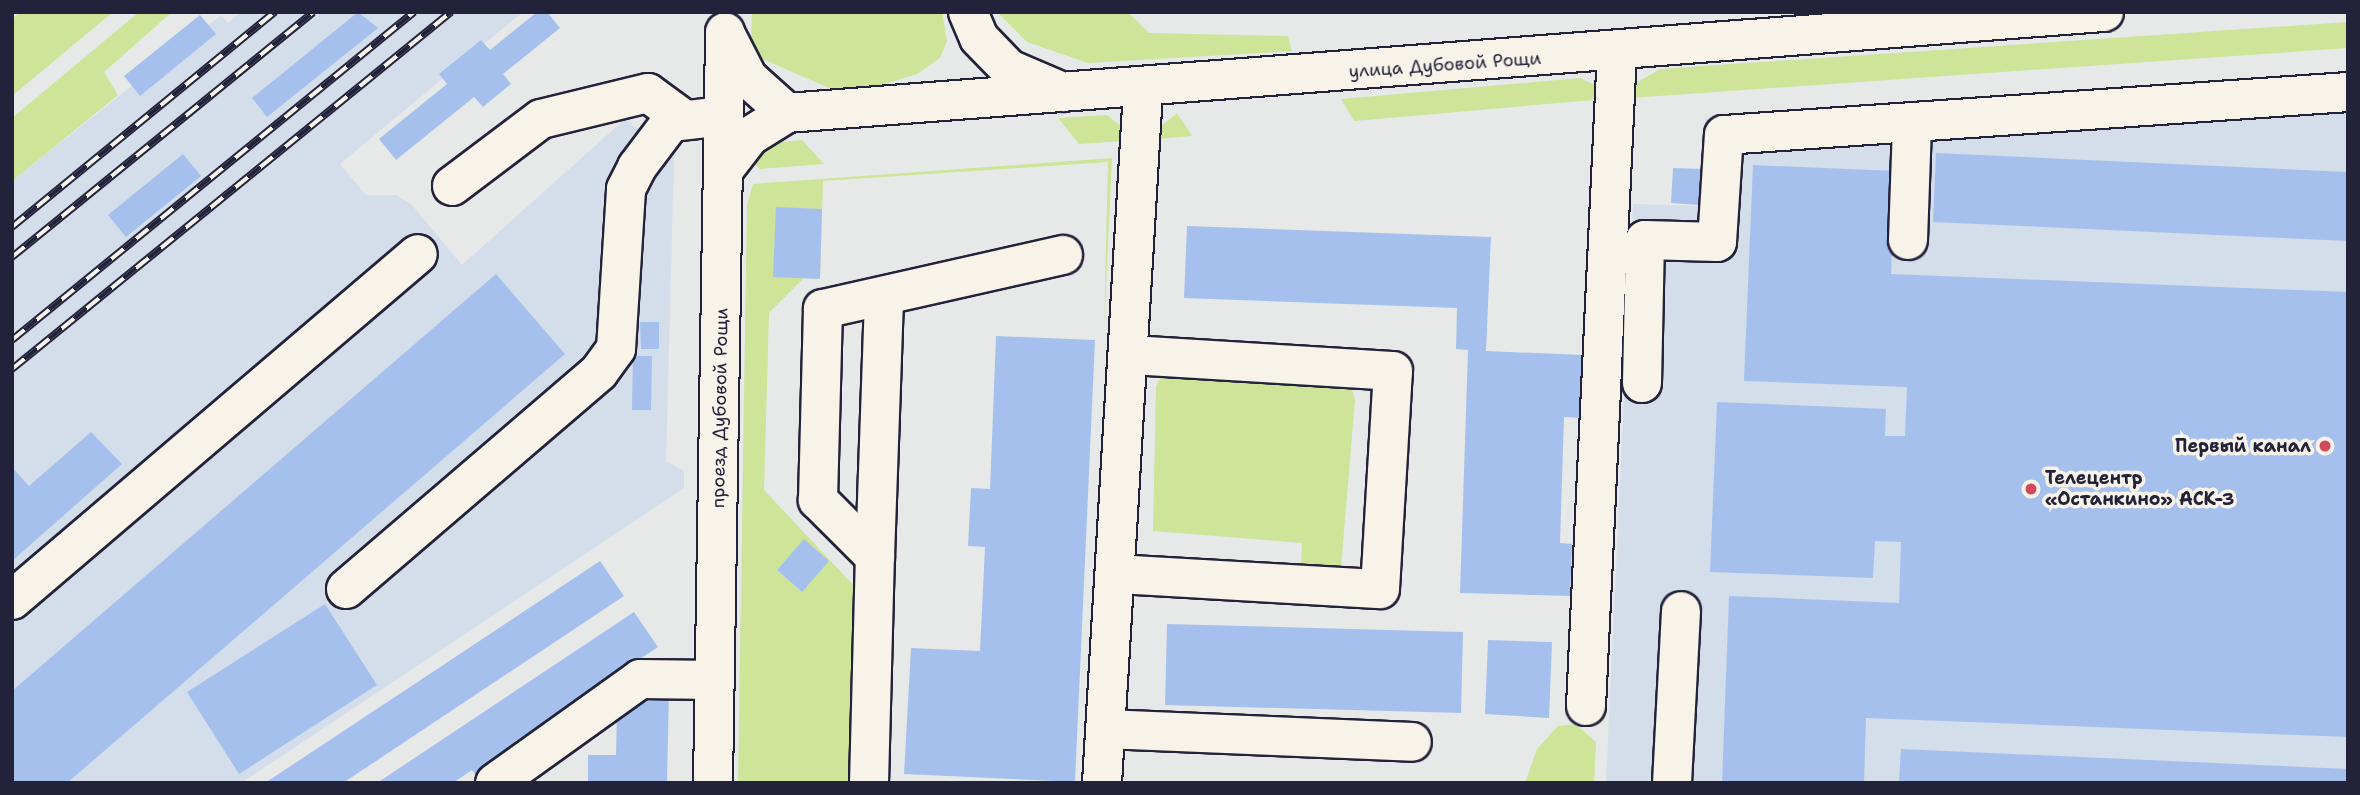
<!DOCTYPE html>
<html>
<head>
<meta charset="utf-8">
<style>
  body { margin:0 }
  #map { position:relative; width:2360px; height:795px; overflow:hidden; background:#e7e9e9; font-family:"Shantell Sans",sans-serif }
  div>[style] { position:absolute }
  [style*='--x'] { left:calc(var(--x)*1px); top:calc(var(--y)*1px); width:calc(var(--w)*1px); rotate:calc(var(--a)*1deg) }
  .built>* { inset:0; background:#d4ddea }
  .green>* { inset:0; background:#cde499 }
  .building>* { inset:0; background:#a6c0ed }
  .roads { filter:drop-shadow(2px 0 #22223b) drop-shadow(-2px 0 #22223b) drop-shadow(0 2px #22223b) drop-shadow(0 -2px #22223b) }
  .minor>* { height:38px; margin:-19px; padding:0 19px; transform-origin:19px; border-radius:19px; background:#f7f3e8 }
  .rail>* { height:8px; margin-top:-4px; transform-origin:0; background:repeating-linear-gradient(90deg,#f7f3e8 0 16px,#22223b 0 32px); box-sizing:border-box; border-block:2px solid #22223b }
  .dots>* { width:19px; height:19px; translate:-50% -50%; box-sizing:border-box; border:4px solid #f7f3e8; border-radius:50% }
  span { translate:-50% -50%; white-space:nowrap; text-align:center; line-height:1.15; -webkit-text-stroke:7px #f7f3e8; paint-order:stroke }
  .street-label { font-size:18px; color:#22223b }
  .poi-label { font-size:18px; color:#22223b; font-weight:700 }
  .right { translate:-100% -50%; text-align:right }
  .left { translate:0 -50%; text-align:left }
  .frame { position:absolute; inset:0; border:14px solid #22223b; pointer-events:none }
</style>
</head>
<body>
<div id="map">
  <div class="built">
    <div style="clip-path:polygon(241px 12px,523px 12px,340px 164px,366px 195px,396px 195px,412px 205px,462px 265px,625px 119px,674px 158px,666px 461px,684px 471px,684px 488px,241px 783px,12px 783px,12px 181px,221px 15px,228px 23px)"></div>
    <div style="clip-path:polygon(2348px 75px,2348px 783px,1606px 783px,1633px 204px,1702px 206px,1705px 119px)"></div>
  </div>
  <div class="green">
    <div style="clip-path:polygon(20px 12px,113px 12px,12px 96px,12px 19px)"></div>
    <div style="clip-path:polygon(139px 12px,172px 12px,104px 72px,118px 95px,12px 181px,12px 118px)"></div>
    <div style="clip-path:polygon(752px 12px,942px 12px,947px 41px,940px 58px,917px 74px,875px 87px,829px 88px,760px 58px,751px 42px)"></div>
    <div style="clip-path:polygon(997px 12px,1128px 12px,1149px 33px,1288px 36px,1292px 51px,1088px 63px,1027px 42px)"></div>
    <div style="clip-path:polygon(2348px 22px,2348px 48px,1630px 98px,1638px 82px,1660px 69px)"></div>
    <div style="clip-path:polygon(1580px 78px,1601px 88px,1605px 99px,1354px 121px,1341px 99px)"></div>
    <div style="clip-path:polygon(1177px 113px,1192px 136px,1157px 139px,1160px 127px)"></div>
    <div style="clip-path:polygon(1107px 115px,1122px 127px,1126px 141px,1079px 144px,1058px 118px)"></div>
    <div style="clip-path:polygon(802px 140px,824px 164px,760px 169px,748px 159px,772px 143px)"></div>
    <div style="clip-path:polygon(evenodd,1112px 158px,1104px 328px,1108px 162px,823px 181px,820px 279px,804px 278px,769px 313px,764px 490px,858px 590px,850px 783px,738px 783px,747px 205px,753px 184px,1112px 158px,804px 540px,802px 592px,777px 570px,804px 540px)"></div>
    <div style="clip-path:polygon(1173px 374px,1351px 387px,1355px 400px,1341px 567px,1301px 569px,1302px 543px,1153px 531px,1156px 387px,1161px 376px)"></div>
    <div style="clip-path:polygon(1575px 724px,1596px 742px,1594px 783px,1525px 783px,1537px 749px,1558px 726px)"></div>
  </div>
  <div class="building">
    <div style="clip-path:polygon(358px 12px,378px 28px,267px 117px,252px 98px)"></div>
    <div style="clip-path:polygon(537px 12px,547px 12px,560px 28px,503px 74px,511px 84px,483px 107px,474px 97px,396px 160px,379px 139px,447px 84px,439px 74px,481px 40px,490px 50px)"></div>
    <div style="clip-path:polygon(200px 15px,216px 34px,140px 96px,124px 76px)"></div>
    <div style="clip-path:polygon(1936px 153px,2348px 172px,2348px 241px,1933px 222px)"></div>
    <div style="clip-path:polygon(183px 154px,201px 176px,126px 237px,108px 215px)"></div>
    <div style="clip-path:polygon(1753px 165px,1895px 171px,1891px 274px,2348px 292px,2348px 737px,1866px 718px,1864px 783px,1722px 783px,1729px 596px,1899px 603px,1901px 542px,1875px 541px,1873px 578px,1710px 572px,1717px 402px,1886px 409px,1885px 436px,1905px 436px,1907px 387px,1744px 381px)"></div>
    <div style="clip-path:polygon(1673px 168px,1702px 169px,1700px 205px,1671px 203px)"></div>
    <div style="clip-path:polygon(776px 207px,822px 209px,820px 279px,773px 277px)"></div>
    <div style="clip-path:polygon(1187px 226px,1491px 237px,1486px 351px,1583px 355px,1581px 418px,1564px 417px,1560px 543px,1572px 544px,1570px 596px,1460px 593px,1468px 350px,1456px 349px,1457px 308px,1184px 298px)"></div>
    <div style="clip-path:polygon(496px 274px,565px 354px,67px 783px,12px 783px,12px 691px)"></div>
    <div style="clip-path:polygon(640px 322px,659px 322px,659px 349px,641px 349px)"></div>
    <div style="clip-path:polygon(996px 336px,1095px 340px,1075px 782px,904px 774px,911px 648px,980px 651px,985px 547px,968px 546px,971px 488px,990px 489px)"></div>
    <div style="clip-path:polygon(633px 356px,652px 356px,651px 410px,632px 410px)"></div>
    <div style="clip-path:polygon(91px 432px,122px 464px,12px 561px,12px 467px,29px 486px)"></div>
    <div style="clip-path:polygon(804px 539px,829px 561px,802px 592px,777px 570px)"></div>
    <div style="clip-path:polygon(600px 561px,624px 596px,343px 783px,265px 783px)"></div>
    <div style="clip-path:polygon(325px 604px,377px 685px,239px 774px,187px 692px)"></div>
    <div style="clip-path:polygon(634px 612px,658px 647px,514px 742px,522px 756px,481px 783px,472px 770px,453px 783px,377px 783px)"></div>
    <div style="clip-path:polygon(1167px 624px,1463px 632px,1461px 713px,1165px 705px)"></div>
    <div style="clip-path:polygon(1488px 640px,1552px 642px,1549px 718px,1485px 714px)"></div>
    <div style="clip-path:polygon(629px 690px,669px 690px,667px 783px,588px 783px,588px 755px,616px 755px,617px 712px,629px 712px)"></div>
    <div style="clip-path:polygon(1901px 749px,2348px 769px,2348px 783px,1899px 783px)"></div>
  </div>
  <div class="roads">
    <div class="minor">
      <div style="--x:968;--y:12;--w:28;--a:67"></div>
      <div style="--x:979;--y:38;--w:43;--a:45.9"></div>
      <div style="--x:1009;--y:69;--w:59;--a:23.1"></div>
      <div style="--x:726;--y:35;--w:48;--a:62.9"></div>
      <div style="--x:748;--y:78;--w:52;--a:41.9"></div>
      <div style="--x:723;--y:171;--w:44;--a:-52.4"></div>
      <div style="--x:750;--y:136;--w:44;--a:-31.9"></div>
      <div style="--x:787;--y:113;--w:1321;--a:-4.39"></div>
      <div style="--x:452;--y:186;--w:111;--a:-37"></div>
      <div style="--x:541;--y:119;--w:110;--a:-13.7"></div>
      <div style="--x:648;--y:93;--w:42;--a:36.3"></div>
      <div style="--x:1908;--y:240;--w:117;--a:-88"></div>
      <div style="--x:1642;--y:383;--w:143;--a:-88.8"></div>
      <div style="--x:1645;--y:240;--w:72;--a:1.6"></div>
      <div style="--x:1717;--y:242;--w:107;--a:-86.3"></div>
      <div style="--x:1724;--y:135;--w:625;--a:-3.94"></div>
      <div style="--x:875;--y:557;--w:261;--a:-88"></div>
      <div style="--x:1116;--y:574;--w:264;--a:3.3"></div>
      <div style="--x:1380;--y:589;--w:218;--a:-86.6"></div>
      <div style="--x:1393;--y:371;--w:264;--a:-176.5"></div>
      <div style="--x:346;--y:589;--w:333;--a:-40.6"></div>
      <div style="--x:599;--y:372;--w:29;--a:-54"></div>
      <div style="--x:616;--y:349;--w:160;--a:-86.4"></div>
      <div style="--x:626;--y:189;--w:25;--a:-63"></div>
      <div style="--x:637;--y:167;--w:56;--a:-52.9"></div>
      <div style="--x:671;--y:122;--w:53;--a:-6.5"></div>
      <div style="--x:12;--y:600;--w:533;--a:-40.44"></div>
      <div style="--x:1586;--y:706;--w:655;--a:-87.29"></div>
      <div style="--x:1106;--y:729;--w:306;--a:2.4"></div>
      <div style="--x:495;--y:783;--w:178;--a:-35.6"></div>
      <div style="--x:640;--y:679;--w:75;--a:0.8"></div>
      <div style="--x:713;--y:783;--w:751;--a:-89.08"></div>
      <div style="--x:869;--y:783;--w:226;--a:-88.5"></div>
      <div style="--x:875;--y:557;--w:81;--a:-135"></div>
      <div style="--x:818;--y:500;--w:191;--a:-88.5"></div>
      <div style="--x:823;--y:309;--w:246;--a:-12.7"></div>
      <div style="--x:1102;--y:783;--w:694;--a:-86.61"></div>
      <div style="--x:1672;--y:783;--w:172;--a:-87"></div>
    </div>
  </div>
  <div class="rail">
    <div style="--x:12;--y:227;--w:340;--a:-39.3"></div>
    <div style="--x:12;--y:257;--w:388;--a:-39.1"></div>
    <div style="--x:12;--y:340;--w:519;--a:-39.21"></div>
    <div style="--x:12;--y:369;--w:566;--a:-39.12"></div>
  </div>
  <div class="dots">
    <div style="left:2325px;top:446px;background:#d1495b"></div>
    <div style="left:2031px;top:489px;background:#d1495b"></div>
  </div>
  <div class="street-label">
    <span style="left:1445px;top:65px;rotate:-4deg">улица Дубовой Рощи</span>
    <span style="left:720px;top:408px;rotate:-89deg">проезд Дубовой Рощи</span>
  </div>
  <div class="poi-label">
    <span class="right" style="left:2311px;top:446px">Первый канал</span>
    <span class="left" style="left:2045px;top:489px">Телецентр<br>«Останкино» АСК-3</span>
  </div>
  <div class="frame"></div>
</div>
</body>
</html>
